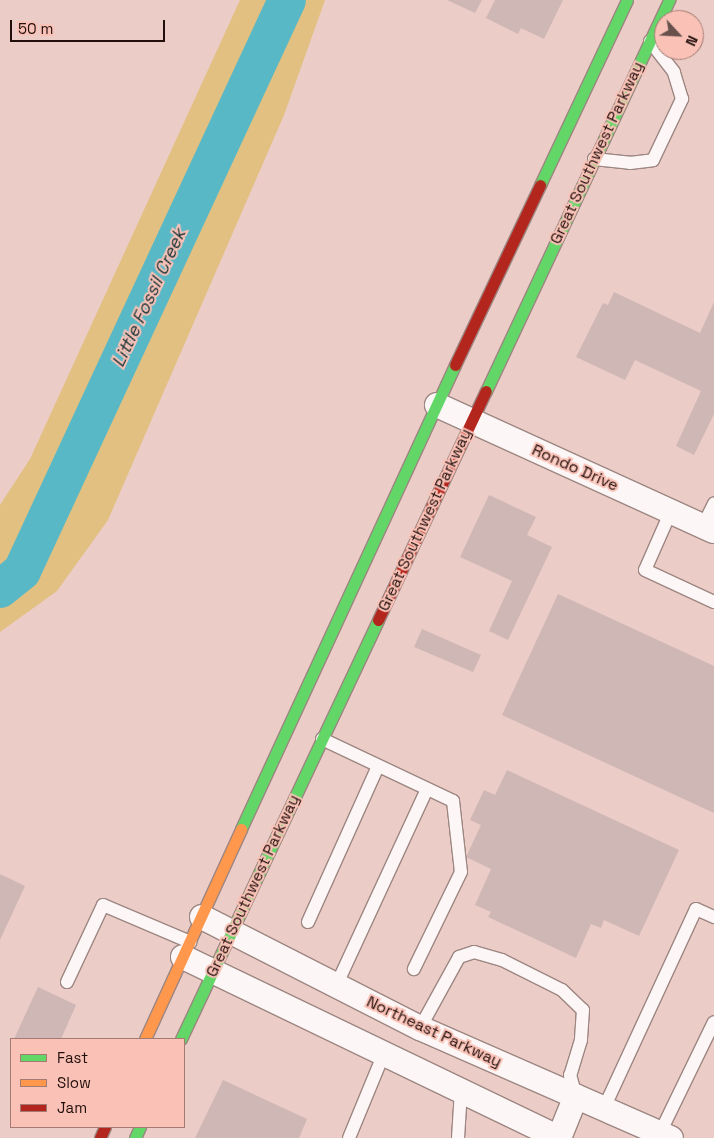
<!DOCTYPE html>
<html>
<head>
<meta charset="utf-8">
<style>
  body { margin:0 }
  #map { position:relative; width:714px; height:1138px; overflow:hidden; background:#ebccc6; font-family:"Space Grotesk",sans-serif }
  div>[style] { position:absolute }
  [style*='--x'] { left:calc(var(--x)*1px); top:calc(var(--y)*1px); width:calc(var(--w)*1px); rotate:calc(var(--a)*1deg) }
  .green>* { inset:0; background:#e1c081 }
  .river>* { height:38px; margin:-19px; padding:0 19px; transform-origin:19px; border-radius:19px; background:#59b8c6 }
  .building>* { inset:0; background:#cfb7b5 }
  .roads { filter:drop-shadow(1px 0 #9d8682) drop-shadow(-1px 0 #9d8682) drop-shadow(0 1px #9d8682) drop-shadow(0 -1px #9d8682) }
  .lane>* { height:12px; margin:-6px; padding:0 6px; transform-origin:6px; border-radius:6px; background:#fcf7f6 }
  .street>* { height:24px; margin:-12px; padding:0 12px; transform-origin:12px; border-radius:12px; background:#fcf7f6 }
  .fast>* { height:11px; margin:-5.5px; padding:0 5.5px; transform-origin:5.5px; border-radius:5.5px; background:#63d668 }
  .slow>* { height:11px; margin:-5.5px; padding:0 5.5px; transform-origin:5.5px; border-radius:5.5px; background:#ff974d }
  .jam>* { height:11px; margin:-5.5px; padding:0 5.5px; transform-origin:5.5px; border-radius:5.5px; background:#b3261e }
  span { translate:-50% -50%; white-space:nowrap; text-align:center; line-height:1.15; -webkit-text-stroke:4px #fac2b7; paint-order:stroke }
  .street-label { font-size:16px; color:#220f0c }
  .water-label { font-size:18px; color:#143035; font-style:italic }
  .legend { position:absolute; left:10px; top:1038px; width:175px; height:90px; box-sizing:border-box; background:#fac2b7; border:1px solid #a47a73; margin:0; padding:6px 9px; list-style:none; font-size:15px; color:#220f0c }
  .legend li { display:flex; align-items:center; gap:10px; height:25px }
  .legend b { width:25px; border:1px solid #a47a73 }
  .north { position:absolute; left:654px; top:10px; width:50px; height:50px; box-sizing:border-box; background:#fac2b7; border:1px solid #a47a73; border-radius:50%; rotate:115deg; font-size:14px; font-weight:700; line-height:20px; text-align:center; color:#220f0c }
  .north::after { content:''; display:block; margin:auto; width:18px; height:22px; background:#68514d; clip-path:polygon(50% 0,100% 100%,50% 72%,0 100%) }
  .scale { position:absolute; left:10px; top:20px; width:155px; height:22px; box-sizing:border-box; border:2px solid #220f0c; border-top:0; padding-left:6px; font-size:15px; line-height:18px; white-space:nowrap; color:#220f0c; -webkit-text-stroke:4px #fac2b7; paint-order:stroke }
</style>
</head>
<body>
<div id="map">
  <div class="green">
    <div style="clip-path:polygon(240px 0,325px 0,284px 115px,108px 520px,57px 591px,0 632px,0 505px,30px 459px)"></div>
  </div>
  <div class="river">
    <div style="--x:0;--y:589;--w:28;--a:-39"></div>
    <div style="--x:22;--y:571;--w:629;--a:-65.1"></div>
  </div>
  <div class="building">
    <div style="clip-path:polygon(447px 0,482px 0,475px 13px)"></div>
    <div style="clip-path:polygon(495px 0,563px 0,544px 39px,521px 28px,518px 34px,486px 18px)"></div>
    <div style="clip-path:polygon(614px 292px,700px 333px,714px 302px,714px 414px,694px 455px,676px 446px,701px 391px,635px 360px,625px 380px,576px 357px,603px 303px,608px 305px)"></div>
    <div style="clip-path:polygon(489px 495px,536px 517px,527px 535px,552px 547px,508px 640px,489px 631px,512px 581px,460px 557px)"></div>
    <div style="clip-path:polygon(558px 594px,714px 666px,714px 813px,502px 715px)"></div>
    <div style="clip-path:polygon(422px 629px,481px 655px,473px 672px,414px 647px)"></div>
    <div style="clip-path:polygon(507px 770px,679px 850px,639px 936px,604px 920px,601px 928px,591px 924px,576px 958px,488px 917px,491px 912px,475px 905px,491px 869px,466px 857px,481px 825px,470px 820px,484px 790px,495px 795px)"></div>
    <div style="clip-path:polygon(0 874px,25px 886px,0 940px)"></div>
    <div style="clip-path:polygon(38px 987px,76px 1005px,61px 1039px,14px 1039px)"></div>
    <div style="clip-path:polygon(223px 1080px,307px 1119px,299px 1138px,195px 1138px)"></div>
  </div>
  <div class="roads">
    <div class="lane">
      <div style="--x:594;--y:159;--w:36;--a:6"></div>
      <div style="--x:630;--y:163;--w:23;--a:-7"></div>
      <div style="--x:653;--y:160;--w:68;--a:-64.6"></div>
      <div style="--x:682;--y:99;--w:28;--a:-107"></div>
      <div style="--x:674;--y:72;--w:39;--a:-128"></div>
      <div style="--x:671;--y:511;--w:64;--a:113.8"></div>
      <div style="--x:645;--y:570;--w:76;--a:24.9"></div>
      <div style="--x:703;--y:526;--w:25;--a:-64"></div>
      <div style="--x:322;--y:739;--w:145;--a:25.3"></div>
      <div style="--x:453;--y:801;--w:71;--a:83.6"></div>
      <div style="--x:461;--y:872;--w:108;--a:115.9"></div>
      <div style="--x:308;--y:922;--w:171;--a:-65.8"></div>
      <div style="--x:67;--y:982;--w:85;--a:-64.9"></div>
      <div style="--x:103;--y:905;--w:95;--a:23"></div>
      <div style="--x:336;--y:986;--w:217;--a:-65.2"></div>
      <div style="--x:420;--y:1028;--w:81;--a:-61.2"></div>
      <div style="--x:459;--y:957;--w:16;--a:-18"></div>
      <div style="--x:474;--y:952;--w:29;--a:16"></div>
      <div style="--x:502;--y:960;--w:67;--a:26.6"></div>
      <div style="--x:562;--y:990;--w:29;--a:44"></div>
      <div style="--x:583;--y:1010;--w:30;--a:94"></div>
      <div style="--x:581;--y:1040;--w:37;--a:107"></div>
      <div style="--x:570;--y:1075;--w:22;--a:74"></div>
      <div style="--x:604;--y:1108;--w:219;--a:-65.2"></div>
      <div style="--x:696;--y:909;--w:20;--a:24"></div>
      <div style="--x:660;--y:1133;--w:123;--a:-64.1"></div>
      <div style="--x:349;--y:1138;--w:92;--a:-67.6"></div>
      <div style="--x:458;--y:1138;--w:48;--a:-86.4"></div>
    </div>
    <div class="street">
      <div style="--x:437;--y:405;--w:304;--a:24.5"></div>
      <div style="--x:202;--y:917;--w:245;--a:27"></div>
      <div style="--x:420;--y:1028;--w:274;--a:23.7"></div>
      <div style="--x:183;--y:957;--w:417;--a:25.7"></div>
      <div style="--x:559;--y:1138;--w:45;--a:-68"></div>
    </div>
    <div class="fast">
      <div style="--x:540;--y:185;--w:204;--a:-64.8"></div>
      <div style="--x:486;--y:391;--w:432;--a:-64.9"></div>
      <div style="--x:241;--y:829;--w:511;--a:-65.24"></div>
      <div style="--x:181;--y:1039;--w:463;--a:-64.8"></div>
      <div style="--x:135;--y:1138;--w:12;--a:-66"></div>
    </div>
    <div class="slow">
      <div style="--x:145;--y:1039;--w:231;--a:-65.4"></div>
    </div>
    <div class="jam">
      <div style="--x:455;--y:365;--w:199;--a:-64.7"></div>
      <div style="--x:378;--y:620;--w:253;--a:-64.8"></div>
      <div style="--x:100;--y:1138;--w:12;--a:-66"></div>
    </div>
  </div>
  <div class="street-label">
    <span style="left:597px;top:153px;rotate:-65deg">Great Southwest Parkway</span>
    <span style="left:575px;top:468px;rotate:24deg">Rondo Drive</span>
    <span style="left:425px;top:520px;rotate:-65deg">Great Southwest Parkway</span>
    <span style="left:253px;top:886px;rotate:-65deg">Great Southwest Parkway</span>
    <span style="left:434px;top:1032px;rotate:25deg">Northeast Parkway</span>
  </div>
  <div class="water-label">
    <span style="left:149px;top:298px;rotate:-65deg">Little Fossil Creek</span>
  </div>
  <ul class="legend">
  <li><b style="height:6px;background:#63d668"></b>Fast</li>
  <li><b style="height:6px;background:#ff974d"></b>Slow</li>
  <li><b style="height:6px;background:#b3261e"></b>Jam</li>
  </ul>
  <div class="north">N</div>
  <div class="scale">50 m</div>
</div>
</body>
</html>
